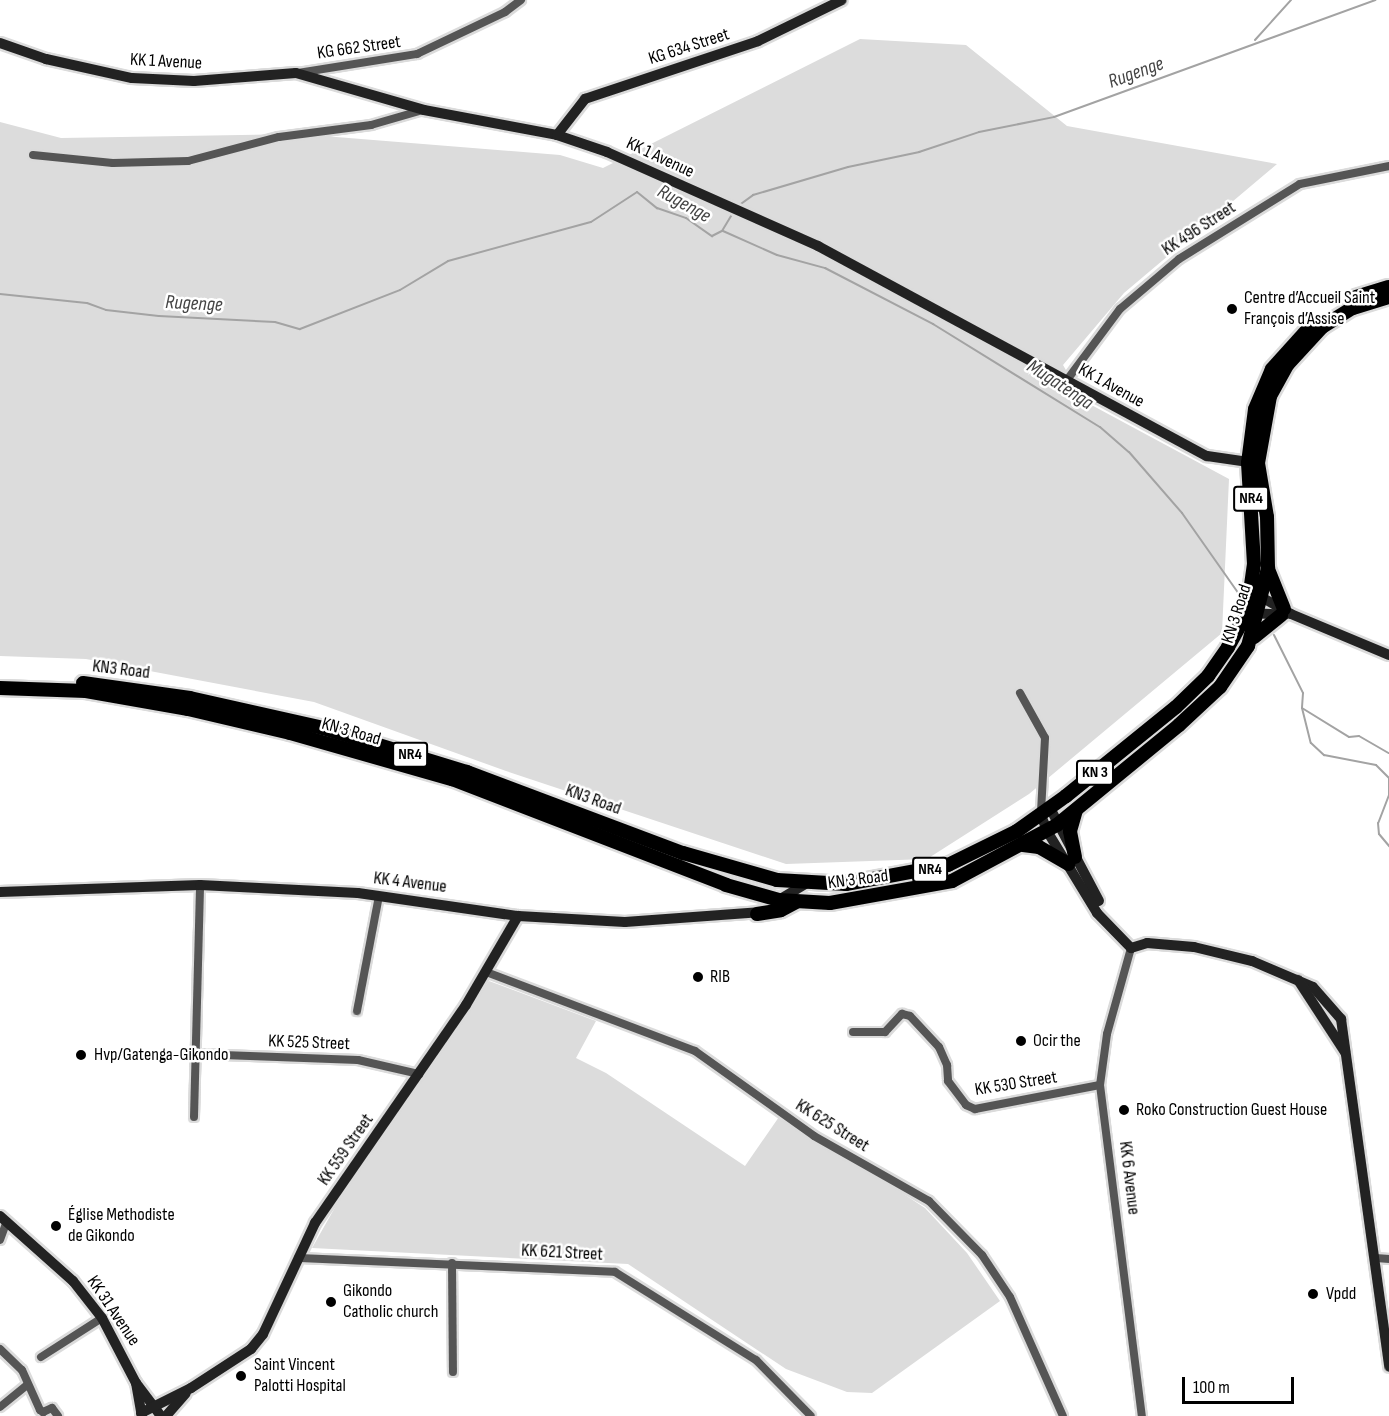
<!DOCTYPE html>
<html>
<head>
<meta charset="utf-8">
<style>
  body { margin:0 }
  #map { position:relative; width:1389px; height:1416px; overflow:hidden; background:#fff; font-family:"Sofia Sans Condensed",sans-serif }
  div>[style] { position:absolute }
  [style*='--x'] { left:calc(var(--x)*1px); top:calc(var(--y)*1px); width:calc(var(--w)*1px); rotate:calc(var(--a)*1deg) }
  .green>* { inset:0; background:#dcdcdc }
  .stream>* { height:2px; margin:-1px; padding:0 1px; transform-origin:1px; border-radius:1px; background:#a3a3a3 }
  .roads { filter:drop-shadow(2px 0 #dbdbdb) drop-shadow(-2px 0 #dbdbdb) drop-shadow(0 2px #dbdbdb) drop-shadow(0 -2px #dbdbdb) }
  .street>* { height:8px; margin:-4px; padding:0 4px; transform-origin:4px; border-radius:4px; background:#555 }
  .secondary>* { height:10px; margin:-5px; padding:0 5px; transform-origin:5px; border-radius:5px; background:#222 }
  .highway>* { height:14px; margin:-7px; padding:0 7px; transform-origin:7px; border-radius:7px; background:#000 }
  .dots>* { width:16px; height:16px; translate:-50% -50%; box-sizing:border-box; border:3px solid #fff; border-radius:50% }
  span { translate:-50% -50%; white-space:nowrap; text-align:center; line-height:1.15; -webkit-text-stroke:5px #fff; paint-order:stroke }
  .shield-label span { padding:2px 4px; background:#fff; border:2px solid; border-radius:4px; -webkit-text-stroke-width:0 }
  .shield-label { font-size:16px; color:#000; font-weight:700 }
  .street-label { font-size:18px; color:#000 }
  .poi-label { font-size:18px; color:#000 }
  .left { translate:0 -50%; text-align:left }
  .water-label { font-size:20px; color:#444; font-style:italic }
  .scale { position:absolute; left:1182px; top:1377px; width:112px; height:27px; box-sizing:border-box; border:3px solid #000; border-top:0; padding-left:8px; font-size:18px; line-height:21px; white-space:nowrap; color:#000; -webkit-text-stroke:4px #fff; paint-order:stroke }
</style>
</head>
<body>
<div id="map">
  <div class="green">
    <div style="clip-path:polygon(860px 39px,966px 45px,1067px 126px,1277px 164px,1124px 293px,1063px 365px,1084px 401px,1229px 479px,1222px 633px,1029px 794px,927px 859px,786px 864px,506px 771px,314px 702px,86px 659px,0 656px,0 122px,61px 138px,299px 134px,560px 155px,603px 168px)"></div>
    <div style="clip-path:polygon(489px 981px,596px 1021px,576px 1058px,606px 1073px,745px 1166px,781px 1114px,925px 1208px,967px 1253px,1000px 1301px,872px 1393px,847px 1392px,786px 1369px,628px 1264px,312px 1248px,346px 1188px)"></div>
  </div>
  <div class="stream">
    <div style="--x:1255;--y:40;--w:54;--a:-48"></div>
    <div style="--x:738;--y:206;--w:19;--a:-36"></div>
    <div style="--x:753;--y:195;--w:99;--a:-16.4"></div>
    <div style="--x:848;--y:167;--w:73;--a:-11.9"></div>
    <div style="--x:919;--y:152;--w:63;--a:-18.4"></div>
    <div style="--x:979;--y:132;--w:76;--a:-11.3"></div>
    <div style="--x:1054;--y:117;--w:342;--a:-20"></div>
    <div style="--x:723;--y:231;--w:59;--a:24"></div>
    <div style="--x:777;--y:255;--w:50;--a:15.2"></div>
    <div style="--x:825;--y:268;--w:122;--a:27.4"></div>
    <div style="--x:933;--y:324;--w:196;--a:31.7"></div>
    <div style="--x:1100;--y:427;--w:38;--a:41"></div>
    <div style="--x:1129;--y:452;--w:81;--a:49"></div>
    <div style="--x:1182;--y:513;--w:99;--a:54.9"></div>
    <div style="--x:0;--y:294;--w:87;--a:5.9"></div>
    <div style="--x:87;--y:303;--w:20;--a:20"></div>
    <div style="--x:106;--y:310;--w:53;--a:6.5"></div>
    <div style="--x:159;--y:316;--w:116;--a:3"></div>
    <div style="--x:275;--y:322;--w:26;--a:16"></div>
    <div style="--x:300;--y:329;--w:107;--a:-21.3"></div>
    <div style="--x:400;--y:290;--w:56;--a:-31.1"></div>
    <div style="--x:448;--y:261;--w:148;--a:-15.3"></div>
    <div style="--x:591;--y:222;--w:55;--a:-33.1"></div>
    <div style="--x:637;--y:192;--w:26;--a:39"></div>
    <div style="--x:657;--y:208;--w:31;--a:19"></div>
    <div style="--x:686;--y:218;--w:32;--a:35"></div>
    <div style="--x:712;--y:236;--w:11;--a:-27"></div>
    <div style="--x:722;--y:231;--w:21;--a:-59"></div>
    <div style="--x:1274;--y:635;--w:65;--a:63.4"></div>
    <div style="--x:1303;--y:693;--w:15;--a:94"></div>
    <div style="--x:1302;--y:708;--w:55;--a:31.7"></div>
    <div style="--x:1349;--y:737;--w:10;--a:-6"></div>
    <div style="--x:1359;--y:736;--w:34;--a:30"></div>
    <div style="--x:1302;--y:708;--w:36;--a:76"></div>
    <div style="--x:1311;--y:743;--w:18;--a:43"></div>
    <div style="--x:1324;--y:755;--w:53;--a:10.9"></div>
    <div style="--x:1376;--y:765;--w:18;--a:45"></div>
    <div style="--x:1389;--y:778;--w:17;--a:90"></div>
    <div style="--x:1389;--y:795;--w:30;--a:111"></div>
    <div style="--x:1378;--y:823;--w:11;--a:85"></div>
    <div style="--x:1379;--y:834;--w:16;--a:50"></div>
  </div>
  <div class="roads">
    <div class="street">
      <div style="--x:298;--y:73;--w:121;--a:-9.1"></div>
      <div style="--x:417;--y:54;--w:98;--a:-25.5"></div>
      <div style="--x:505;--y:12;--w:20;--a:-37"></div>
      <div style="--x:33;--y:155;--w:80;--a:5.7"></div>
      <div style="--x:113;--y:163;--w:75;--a:-1.5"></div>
      <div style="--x:188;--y:161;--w:94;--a:-14.8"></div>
      <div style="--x:279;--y:137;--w:93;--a:-7.4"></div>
      <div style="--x:371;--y:125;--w:54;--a:-16.1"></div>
      <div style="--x:1067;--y:380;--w:89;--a:-53.3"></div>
      <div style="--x:1120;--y:309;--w:77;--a:-40.3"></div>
      <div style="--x:1179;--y:259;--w:142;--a:-31.8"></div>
      <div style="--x:1300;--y:184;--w:91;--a:-11.4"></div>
      <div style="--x:1020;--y:693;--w:51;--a:60.9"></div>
      <div style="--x:1045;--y:738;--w:75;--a:93.1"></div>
      <div style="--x:1131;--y:948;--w:89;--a:105.6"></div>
      <div style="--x:1107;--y:1034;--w:51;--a:97.8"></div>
      <div style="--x:1100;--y:1085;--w:334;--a:82.8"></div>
      <div style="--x:486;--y:972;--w:223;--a:20.7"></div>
      <div style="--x:695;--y:1051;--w:146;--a:35.5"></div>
      <div style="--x:814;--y:1136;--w:132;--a:29.5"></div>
      <div style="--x:929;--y:1201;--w:76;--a:45.5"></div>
      <div style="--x:982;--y:1255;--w:50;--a:56.3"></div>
      <div style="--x:1010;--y:1297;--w:130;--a:66"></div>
      <div style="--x:357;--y:1011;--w:117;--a:-79.2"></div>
      <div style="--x:853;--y:1032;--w:32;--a:0"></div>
      <div style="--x:885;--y:1032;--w:25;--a:-47"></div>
      <div style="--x:902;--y:1014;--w:8;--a:14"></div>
      <div style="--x:910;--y:1016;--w:42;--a:46.9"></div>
      <div style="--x:939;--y:1047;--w:20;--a:66"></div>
      <div style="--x:947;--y:1065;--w:16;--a:86"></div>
      <div style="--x:948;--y:1081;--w:30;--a:53"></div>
      <div style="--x:966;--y:1105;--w:10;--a:24"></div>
      <div style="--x:975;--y:1109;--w:127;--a:-10.9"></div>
      <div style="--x:196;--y:1054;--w:162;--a:2.1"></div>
      <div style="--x:358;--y:1060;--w:63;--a:12.9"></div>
      <div style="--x:194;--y:1117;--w:232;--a:-88.5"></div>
      <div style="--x:0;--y:1240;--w:20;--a:-70"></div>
      <div style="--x:298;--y:1258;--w:317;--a:2.5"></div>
      <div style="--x:615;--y:1272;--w:166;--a:32"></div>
      <div style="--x:756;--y:1360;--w:78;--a:45.5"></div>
      <div style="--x:1376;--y:1258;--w:13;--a:4"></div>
      <div style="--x:452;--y:1263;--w:109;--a:89.5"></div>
      <div style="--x:0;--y:1349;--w:30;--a:44"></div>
      <div style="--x:22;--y:1370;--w:44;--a:65.8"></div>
      <div style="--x:40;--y:1410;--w:4;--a:34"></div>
      <div style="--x:43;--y:1412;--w:10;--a:-24"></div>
      <div style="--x:52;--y:1408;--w:10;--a:53"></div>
      <div style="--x:41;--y:1357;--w:72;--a:-32.6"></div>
      <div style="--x:0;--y:1407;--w:35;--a:-39"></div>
    </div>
    <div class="secondary">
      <div style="--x:0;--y:43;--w:49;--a:19.2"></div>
      <div style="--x:46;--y:59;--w:88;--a:12.5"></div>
      <div style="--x:132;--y:78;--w:62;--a:2.8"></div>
      <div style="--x:194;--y:81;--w:102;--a:-4.5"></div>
      <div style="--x:296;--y:73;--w:133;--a:16.1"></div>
      <div style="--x:424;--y:110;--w:135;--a:10.6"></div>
      <div style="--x:557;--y:135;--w:53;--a:18.8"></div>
      <div style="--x:607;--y:152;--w:231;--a:24"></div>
      <div style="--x:818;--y:246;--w:442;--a:28.4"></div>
      <div style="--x:1207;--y:456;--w:49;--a:8.3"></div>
      <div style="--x:557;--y:135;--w:46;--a:-52.1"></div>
      <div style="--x:585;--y:99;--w:182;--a:-18.5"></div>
      <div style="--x:758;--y:41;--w:93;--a:-26"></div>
      <div style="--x:1256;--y:594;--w:40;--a:29.7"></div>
      <div style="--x:1291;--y:614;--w:106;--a:22.7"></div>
      <div style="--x:1250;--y:613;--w:35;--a:3"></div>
      <div style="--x:1050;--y:808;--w:105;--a:62.2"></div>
      <div style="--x:1041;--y:815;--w:17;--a:69"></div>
      <div style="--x:1047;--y:831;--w:96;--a:58.6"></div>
      <div style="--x:1097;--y:913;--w:49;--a:45.8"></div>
      <div style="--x:1131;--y:948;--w:17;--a:-17"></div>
      <div style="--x:1147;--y:943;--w:47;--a:4.9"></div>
      <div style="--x:1194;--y:947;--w:60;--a:13.6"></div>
      <div style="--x:1252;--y:961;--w:66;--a:23.1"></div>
      <div style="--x:1313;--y:987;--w:43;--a:48.8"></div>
      <div style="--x:1341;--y:1019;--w:351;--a:82.1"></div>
      <div style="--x:0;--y:892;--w:200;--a:-2"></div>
      <div style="--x:200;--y:885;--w:158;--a:2.9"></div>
      <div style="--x:358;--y:893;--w:162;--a:8.2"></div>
      <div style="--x:518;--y:916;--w:107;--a:3.2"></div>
      <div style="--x:625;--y:922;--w:137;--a:-4.2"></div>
      <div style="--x:777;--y:901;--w:35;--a:-31"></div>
      <div style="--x:1298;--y:980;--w:86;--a:56.9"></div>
      <div style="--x:0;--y:1216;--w:98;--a:41.7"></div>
      <div style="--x:73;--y:1281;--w:47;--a:51.9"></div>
      <div style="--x:102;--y:1318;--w:73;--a:62.4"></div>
      <div style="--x:136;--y:1383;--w:34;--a:80"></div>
      <div style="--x:136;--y:1383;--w:41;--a:52.9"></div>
      <div style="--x:141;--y:1413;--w:56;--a:-26.6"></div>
      <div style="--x:191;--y:1388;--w:72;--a:-33"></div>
      <div style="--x:251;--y:1349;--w:19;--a:-51"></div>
      <div style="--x:263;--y:1334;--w:123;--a:-64.9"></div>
      <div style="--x:315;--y:1223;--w:265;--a:-55.3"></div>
      <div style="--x:466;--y:1005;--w:103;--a:-59.7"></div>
      <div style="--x:166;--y:1416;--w:30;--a:-49"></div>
    </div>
    <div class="highway">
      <div style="--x:1356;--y:297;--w:34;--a:-17"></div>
      <div style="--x:1268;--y:569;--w:43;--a:68.2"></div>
      <div style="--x:1254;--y:637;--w:35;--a:-39"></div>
      <div style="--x:83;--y:683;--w:108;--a:8"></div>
      <div style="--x:190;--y:698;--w:136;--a:12.7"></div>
      <div style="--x:323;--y:728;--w:151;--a:17"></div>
      <div style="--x:467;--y:772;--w:231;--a:20.6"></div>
      <div style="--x:683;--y:853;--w:98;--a:16"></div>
      <div style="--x:777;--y:880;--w:69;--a:3.3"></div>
      <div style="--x:846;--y:884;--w:104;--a:-10.6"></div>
      <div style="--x:948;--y:865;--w:77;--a:-26.2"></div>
      <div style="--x:1017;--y:831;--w:60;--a:-35.5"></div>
      <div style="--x:1066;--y:796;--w:141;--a:-39"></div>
      <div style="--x:1176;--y:707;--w:45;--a:-44.1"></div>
      <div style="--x:1208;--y:676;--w:35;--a:-55"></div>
      <div style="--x:1228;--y:647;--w:39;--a:-61"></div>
      <div style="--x:1247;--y:613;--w:49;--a:-81.9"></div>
      <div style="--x:1254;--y:564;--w:101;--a:-93.4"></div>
      <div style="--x:1248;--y:463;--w:54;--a:-82.6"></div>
      <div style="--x:1255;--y:409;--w:43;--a:-67"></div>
      <div style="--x:1272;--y:369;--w:57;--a:-47.9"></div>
      <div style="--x:0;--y:688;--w:86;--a:2"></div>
      <div style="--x:86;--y:691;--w:104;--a:10"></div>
      <div style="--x:188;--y:709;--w:105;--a:13.2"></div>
      <div style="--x:290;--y:733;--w:168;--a:15.9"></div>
      <div style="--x:452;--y:779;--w:294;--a:21.1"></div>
      <div style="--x:726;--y:885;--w:55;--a:15.8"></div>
      <div style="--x:779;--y:900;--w:51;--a:3.4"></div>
      <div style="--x:830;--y:903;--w:124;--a:-10.2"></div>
      <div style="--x:952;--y:881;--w:119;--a:-28.1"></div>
      <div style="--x:1057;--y:825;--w:158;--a:-39.3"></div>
      <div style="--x:1179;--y:725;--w:56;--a:-42.8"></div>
      <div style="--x:1220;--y:687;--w:50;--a:-55.7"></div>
      <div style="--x:1248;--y:646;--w:81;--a:-75.6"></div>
      <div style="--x:1268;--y:568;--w:51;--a:-91.1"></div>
      <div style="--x:1267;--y:517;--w:55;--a:-99.5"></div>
      <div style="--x:1258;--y:463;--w:68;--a:-79.8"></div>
      <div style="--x:1270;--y:396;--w:37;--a:-61"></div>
      <div style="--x:1288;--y:364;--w:50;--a:-47.4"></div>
      <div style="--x:1322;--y:327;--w:36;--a:-32"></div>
      <div style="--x:1353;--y:308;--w:38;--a:-17"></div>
      <div style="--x:1023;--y:845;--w:16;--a:7"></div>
      <div style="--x:1039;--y:847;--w:34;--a:30"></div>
      <div style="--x:1075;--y:857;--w:26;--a:-101"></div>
      <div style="--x:1070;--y:831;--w:22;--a:-74"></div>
      <div style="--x:757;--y:914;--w:24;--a:-9"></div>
      <div style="--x:781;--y:910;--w:17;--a:-28"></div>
    </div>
  </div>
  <div class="dots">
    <div style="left:1232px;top:309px;background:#000"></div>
    <div style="left:698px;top:977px;background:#000"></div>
    <div style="left:1021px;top:1041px;background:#000"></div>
    <div style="left:81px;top:1055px;background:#000"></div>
    <div style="left:1124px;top:1110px;background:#000"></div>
    <div style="left:56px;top:1226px;background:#000"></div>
    <div style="left:1313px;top:1294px;background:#000"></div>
    <div style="left:331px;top:1302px;background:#000"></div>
    <div style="left:241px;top:1376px;background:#000"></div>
  </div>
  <div class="shield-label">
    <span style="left:1251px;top:499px">NR4</span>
    <span style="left:410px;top:755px">NR4</span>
    <span style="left:1095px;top:773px">KN 3</span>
    <span style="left:930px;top:870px">NR4</span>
  </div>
  <div class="street-label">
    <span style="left:689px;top:47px;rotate:-18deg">KG 634 Street</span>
    <span style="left:359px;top:48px;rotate:-8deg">KG 662 Street</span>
    <span style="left:166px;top:62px;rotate:3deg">KK 1 Avenue</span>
    <span style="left:660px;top:158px;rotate:25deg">KK 1 Avenue</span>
    <span style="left:1199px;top:229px;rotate:-33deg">KK 496 Street</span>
    <span style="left:1111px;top:386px;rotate:29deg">KK 1 Avenue</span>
    <span style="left:1237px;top:614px;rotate:-72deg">KN 3 Road</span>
    <span style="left:121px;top:670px;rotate:7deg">KN3 Road</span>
    <span style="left:351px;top:732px;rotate:16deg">KN 3 Road</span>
    <span style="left:593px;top:800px;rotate:20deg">KN3 Road</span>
    <span style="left:858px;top:880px;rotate:-7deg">KN 3 Road</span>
    <span style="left:410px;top:883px;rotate:7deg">KK 4 Avenue</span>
    <span style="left:309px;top:1043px;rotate:2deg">KK 525 Street</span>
    <span style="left:1016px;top:1084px;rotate:-9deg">KK 530 Street</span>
    <span style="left:832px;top:1126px;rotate:32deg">KK 625 Street</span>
    <span style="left:346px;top:1150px;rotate:-55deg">KK 559 Street</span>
    <span style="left:1129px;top:1178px;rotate:83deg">KK 6 Avenue</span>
    <span style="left:562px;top:1253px;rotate:3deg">KK 621 Street</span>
    <span style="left:113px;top:1311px;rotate:56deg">KK 31 Avenue</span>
  </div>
  <div class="poi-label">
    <span class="left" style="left:1244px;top:309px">Centre d’Accueil Saint<br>François d’Assise</span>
    <span class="left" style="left:710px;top:977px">RIB</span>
    <span class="left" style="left:1033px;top:1041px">Ocir the</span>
    <span class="left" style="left:94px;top:1055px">Hvp/Gatenga-Gikondo</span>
    <span class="left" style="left:1136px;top:1110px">Roko Construction Guest House</span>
    <span class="left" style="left:68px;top:1226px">Église Methodiste<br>de Gikondo</span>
    <span class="left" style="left:343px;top:1302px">Gikondo<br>Catholic church</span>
    <span class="left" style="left:1326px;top:1294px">Vpdd</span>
    <span class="left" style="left:254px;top:1376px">Saint Vincent<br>Palotti Hospital</span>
  </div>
  <div class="water-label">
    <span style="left:1136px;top:73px;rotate:-20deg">Rugenge</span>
    <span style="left:684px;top:204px;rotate:29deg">Rugenge</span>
    <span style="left:194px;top:304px;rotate:3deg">Rugenge</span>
    <span style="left:1060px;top:385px;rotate:33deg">Mugatenga</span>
  </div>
  <div class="scale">100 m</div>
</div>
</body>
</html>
